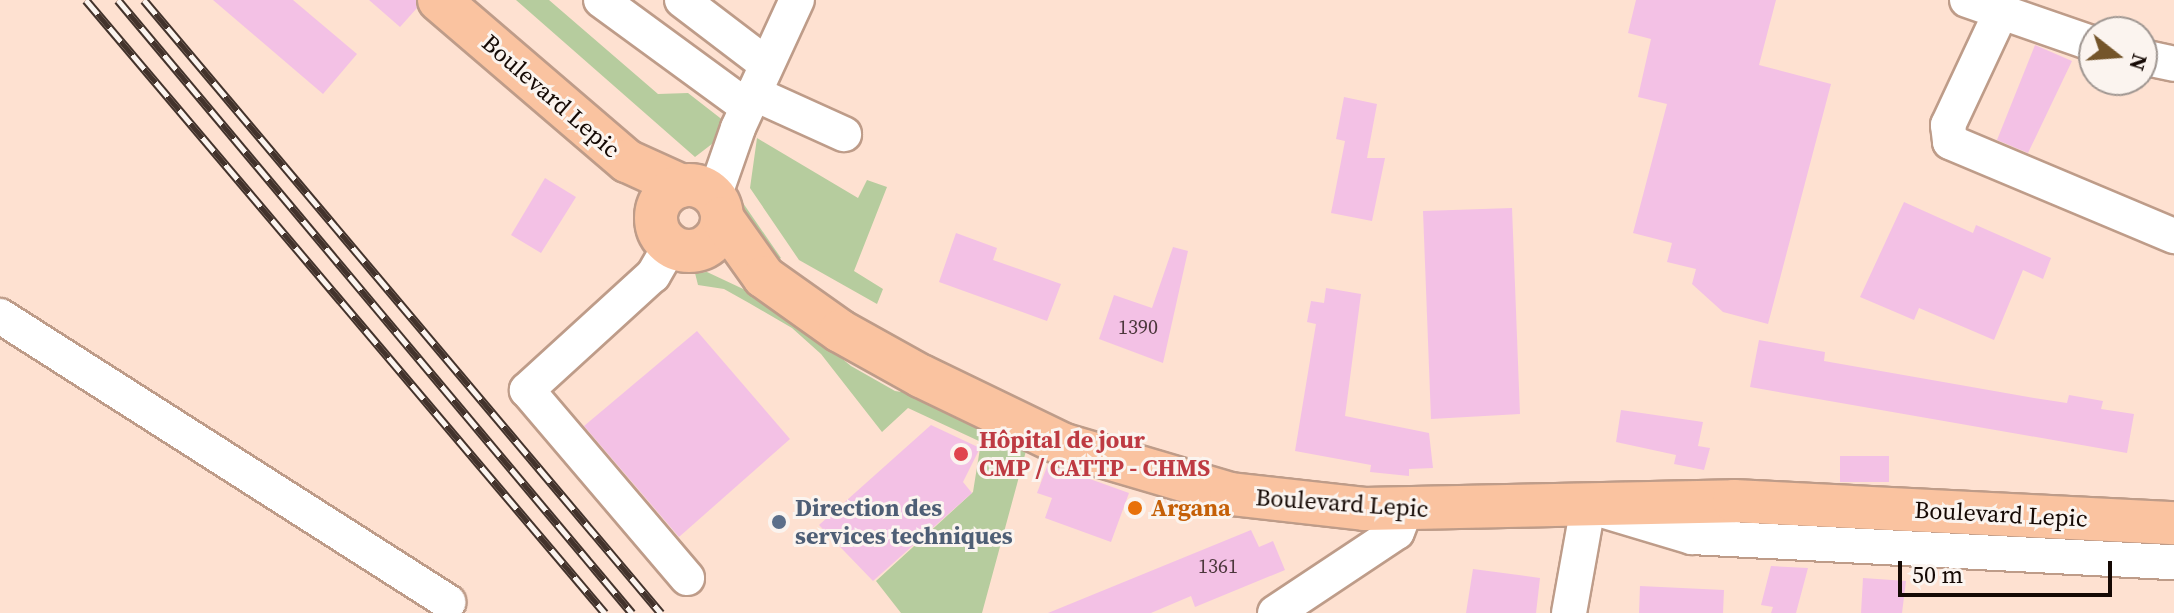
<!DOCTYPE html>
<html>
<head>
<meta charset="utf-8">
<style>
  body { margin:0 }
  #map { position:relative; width:2174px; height:613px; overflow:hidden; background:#fee1d1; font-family:"Source Serif 4",serif }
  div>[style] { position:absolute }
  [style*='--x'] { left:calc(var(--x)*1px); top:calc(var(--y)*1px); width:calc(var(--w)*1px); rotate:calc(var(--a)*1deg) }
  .green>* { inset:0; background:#b6cc9e }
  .building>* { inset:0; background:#f3c1e5 }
  .roads { filter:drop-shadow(2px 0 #be9c89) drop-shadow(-2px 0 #be9c89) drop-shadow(0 2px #be9c89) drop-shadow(0 -2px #be9c89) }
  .minor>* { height:34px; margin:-17px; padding:0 17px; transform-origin:17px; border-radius:17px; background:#fff }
  .major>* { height:42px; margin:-21px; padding:0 21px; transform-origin:21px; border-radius:21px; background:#fac3a0 }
  .major>.ring { margin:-21px; padding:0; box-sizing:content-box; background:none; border:42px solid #fac3a0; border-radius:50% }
  .rail>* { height:9px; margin-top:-4.5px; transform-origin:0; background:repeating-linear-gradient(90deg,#fbf4ef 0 18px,#43332c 0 36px); box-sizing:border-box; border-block:2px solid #43332c }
  .dots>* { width:22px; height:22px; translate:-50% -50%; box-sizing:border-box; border:4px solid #fbf4ef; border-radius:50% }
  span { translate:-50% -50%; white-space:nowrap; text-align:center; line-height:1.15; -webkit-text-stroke:6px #fbf4ef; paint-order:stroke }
  .number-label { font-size:20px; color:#4c373c }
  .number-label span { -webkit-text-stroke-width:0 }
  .street-label { font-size:24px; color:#150904 }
  .health-label { font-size:24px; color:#be3a42; font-weight:700 }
  .left { translate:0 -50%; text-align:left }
  .service-label { font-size:24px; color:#4e5e75; font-weight:700 }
  .food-label { font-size:24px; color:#c56008; font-weight:700 }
  .north { position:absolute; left:2078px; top:16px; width:80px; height:80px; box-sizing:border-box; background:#fbf4ef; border:2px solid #9f9691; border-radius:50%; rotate:107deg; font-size:22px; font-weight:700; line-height:32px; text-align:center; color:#150904 }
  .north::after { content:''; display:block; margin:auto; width:28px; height:36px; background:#74552a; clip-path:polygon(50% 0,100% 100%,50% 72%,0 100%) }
  .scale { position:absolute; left:1898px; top:561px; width:214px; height:36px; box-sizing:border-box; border:4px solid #150904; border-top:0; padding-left:10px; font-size:24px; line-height:28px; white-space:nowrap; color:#150904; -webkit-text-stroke:6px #fbf4ef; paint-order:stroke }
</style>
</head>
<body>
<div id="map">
  <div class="green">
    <div style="clip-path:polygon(516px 0,549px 0,658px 94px,688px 93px,724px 121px,721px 137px,695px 157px)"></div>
    <div style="clip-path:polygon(757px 138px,858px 198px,867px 180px,887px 187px,854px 271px,883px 289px,877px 304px,799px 260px,750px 188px)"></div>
    <div style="clip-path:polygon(743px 203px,781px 258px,774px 263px,742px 212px)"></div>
    <div style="clip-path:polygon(707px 272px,777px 305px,851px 366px,895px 391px,921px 395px,1026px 451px,982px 613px,901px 613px,876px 581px,973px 492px,981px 442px,908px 408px,882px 432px,821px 354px,792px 328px,749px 303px,724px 289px,698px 285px,695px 273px)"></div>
  </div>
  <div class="building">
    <div style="clip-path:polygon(213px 0,293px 0,357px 54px,323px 94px)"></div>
    <div style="clip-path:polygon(369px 0,416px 0,417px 8px,400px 27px)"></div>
    <div style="clip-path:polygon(1636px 0,1776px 0,1759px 65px,1831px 84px,1768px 324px,1723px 312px,1692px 284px,1696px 269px,1667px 262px,1672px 243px,1633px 233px,1667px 104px,1638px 97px,1651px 39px,1628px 33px)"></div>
    <div style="clip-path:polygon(2035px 45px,2072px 61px,2028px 153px,1997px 140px)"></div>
    <div style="clip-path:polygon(1344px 97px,1377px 104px,1367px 158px,1385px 158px,1372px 221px,1331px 213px,1345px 141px,1336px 139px)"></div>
    <div style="clip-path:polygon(545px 178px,576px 197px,541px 253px,511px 235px)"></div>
    <div style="clip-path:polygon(1904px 202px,1973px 233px,1976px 225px,2051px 258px,2043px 279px,2023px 270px,1994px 340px,1919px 308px,1914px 320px,1860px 297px)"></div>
    <div style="clip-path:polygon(1512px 208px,1520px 414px,1431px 419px,1423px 211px)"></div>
    <div style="clip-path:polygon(956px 233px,997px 248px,993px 260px,1061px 284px,1047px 321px,939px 282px)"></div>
    <div style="clip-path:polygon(1173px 247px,1188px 251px,1163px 363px,1099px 339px,1114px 295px,1152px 308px)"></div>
    <div style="clip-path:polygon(1326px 288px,1361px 294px,1345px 416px,1429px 433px,1433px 468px,1409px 469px,1409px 476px,1370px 472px,1371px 465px,1295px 451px,1316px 324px,1307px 322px,1311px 301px,1324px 303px)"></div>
    <div style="clip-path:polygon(697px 331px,790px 439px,679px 537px,584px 426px)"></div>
    <div style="clip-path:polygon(1759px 340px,1825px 352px,1824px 361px,2034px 398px,2067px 403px,2069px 395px,2103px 401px,2101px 409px,2134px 414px,2127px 453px,1750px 387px)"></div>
    <div style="clip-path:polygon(1621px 410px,1703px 422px,1698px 446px,1710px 448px,1704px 470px,1674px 464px,1676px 455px,1616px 442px)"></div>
    <div style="clip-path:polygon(931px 425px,980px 448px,963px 482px,972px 493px,873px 581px,819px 525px)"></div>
    <div style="clip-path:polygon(1840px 456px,1889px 456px,1889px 482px,1840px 482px)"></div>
    <div style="clip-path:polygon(1048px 464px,1129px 493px,1111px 542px,1045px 518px,1052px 498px,1037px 493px)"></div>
    <div style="clip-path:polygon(1251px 530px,1259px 547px,1273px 541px,1285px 570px,1195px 607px,1191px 596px,1151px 613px,1048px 613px)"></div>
    <div style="clip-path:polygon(1771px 566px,1808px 568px,1796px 613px,1771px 613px,1773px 607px,1761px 605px)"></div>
    <div style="clip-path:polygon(1473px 569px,1540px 578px,1536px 613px,1466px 613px)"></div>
    <div style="clip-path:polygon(1863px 578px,1906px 581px,1902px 613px,1861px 613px)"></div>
    <div style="clip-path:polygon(1640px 586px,1724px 590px,1723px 613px,1639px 613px)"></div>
  </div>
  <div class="roads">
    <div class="minor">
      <div style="--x:601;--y:0;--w:181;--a:36.2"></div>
      <div style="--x:682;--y:0;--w:106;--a:37.3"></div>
      <div style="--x:1967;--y:0;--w:134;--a:19.1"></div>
      <div style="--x:2001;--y:12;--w:125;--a:115.1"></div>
      <div style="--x:1948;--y:125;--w:17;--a:83"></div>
      <div style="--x:1950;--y:142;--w:243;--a:22.8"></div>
      <div style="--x:2142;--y:57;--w:33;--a:12"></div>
      <div style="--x:753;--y:93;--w:100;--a:24.3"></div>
      <div style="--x:714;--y:197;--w:73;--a:-70.8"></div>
      <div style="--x:738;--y:128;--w:141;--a:-65.3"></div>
      <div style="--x:670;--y:246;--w:34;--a:120"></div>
      <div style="--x:653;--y:275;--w:171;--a:137.6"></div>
      <div style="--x:527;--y:390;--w:247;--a:49.6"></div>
      <div style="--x:0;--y:316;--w:532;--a:32.55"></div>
      <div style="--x:1275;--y:613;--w:146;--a:-33.6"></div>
      <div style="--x:1397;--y:532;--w:25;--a:-69"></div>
      <div style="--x:1569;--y:613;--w:109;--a:-79.9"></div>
      <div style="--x:1588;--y:506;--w:109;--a:16.6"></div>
      <div style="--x:1692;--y:537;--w:483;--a:3"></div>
    </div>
    <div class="major">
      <div style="--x:439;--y:0;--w:248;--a:40.6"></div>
      <div style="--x:627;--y:161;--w:60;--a:24.4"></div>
      <div class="ring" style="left:656px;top:185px;width:24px;height:24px"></div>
      <div style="--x:722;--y:218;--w:72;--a:54.6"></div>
      <div style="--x:764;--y:277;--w:93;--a:35.4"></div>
      <div style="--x:840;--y:331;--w:93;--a:29.1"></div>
      <div style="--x:921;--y:376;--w:159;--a:25.8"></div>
      <div style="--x:1064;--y:445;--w:174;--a:16.4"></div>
      <div style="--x:1231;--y:494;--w:134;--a:6.4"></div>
      <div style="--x:1364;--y:509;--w:370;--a:-1.2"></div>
      <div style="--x:1734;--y:501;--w:441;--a:2.9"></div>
    </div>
  </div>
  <div class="rail">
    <div style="--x:86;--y:0;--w:803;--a:49.75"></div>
    <div style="--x:118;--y:0;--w:800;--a:50.02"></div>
    <div style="--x:144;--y:0;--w:802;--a:49.86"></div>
  </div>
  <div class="dots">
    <div style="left:961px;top:454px;background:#e0444e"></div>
    <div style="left:1135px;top:508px;background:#e8710a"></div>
    <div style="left:779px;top:522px;background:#5c6f8a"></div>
  </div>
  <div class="number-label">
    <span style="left:1138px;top:327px">1390</span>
    <span style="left:1218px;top:566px">1361</span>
  </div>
  <div class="street-label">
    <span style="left:551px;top:96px;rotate:41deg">Boulevard Lepic</span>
    <span style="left:1342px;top:503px;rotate:4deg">Boulevard Lepic</span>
    <span style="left:2001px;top:514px;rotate:3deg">Boulevard Lepic</span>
  </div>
  <div class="health-label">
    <span class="left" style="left:979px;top:454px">Hôpital de jour<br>CMP / CATTP - CHMS</span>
  </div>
  <div class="service-label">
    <span class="left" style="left:795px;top:522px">Direction des<br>services techniques</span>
  </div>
  <div class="food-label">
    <span class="left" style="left:1151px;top:508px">Argana</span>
  </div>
  <div class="north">N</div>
  <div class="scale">50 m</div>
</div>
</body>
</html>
